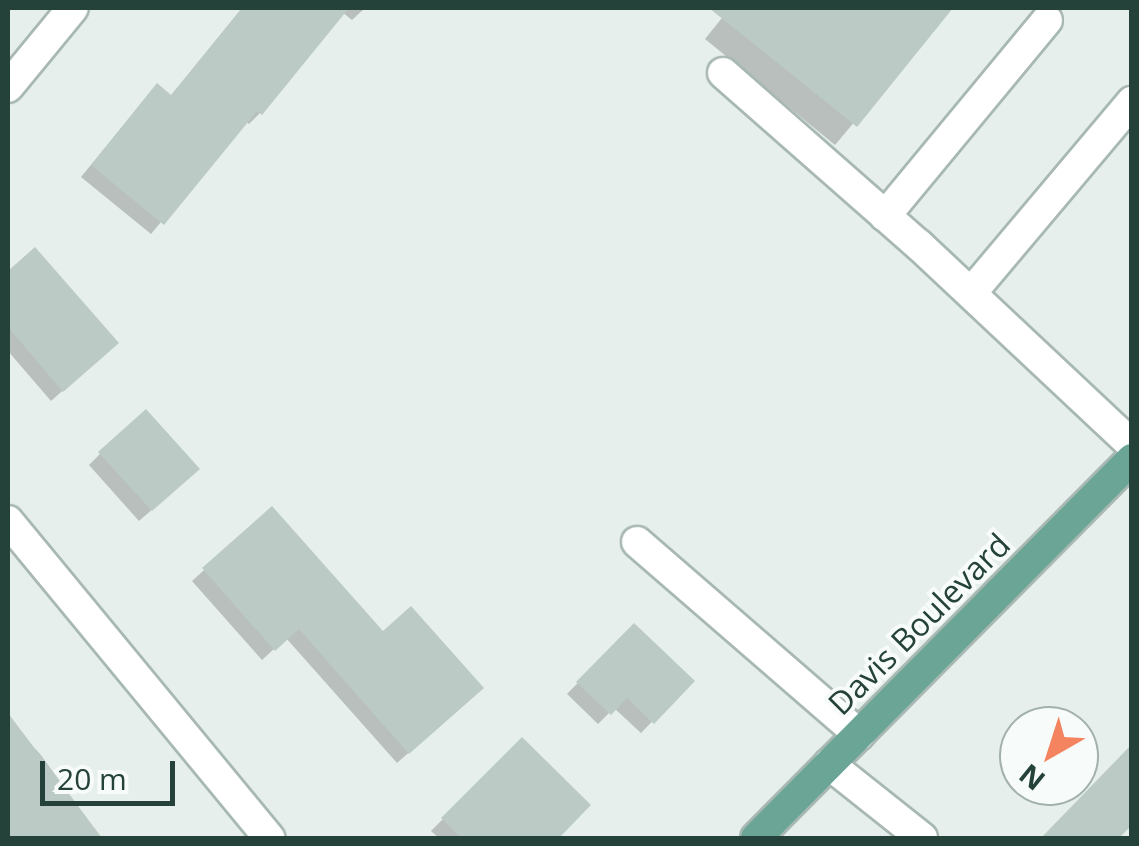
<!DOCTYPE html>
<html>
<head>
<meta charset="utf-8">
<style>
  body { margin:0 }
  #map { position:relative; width:1139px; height:846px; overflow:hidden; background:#e6efeb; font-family:"Open Sans",sans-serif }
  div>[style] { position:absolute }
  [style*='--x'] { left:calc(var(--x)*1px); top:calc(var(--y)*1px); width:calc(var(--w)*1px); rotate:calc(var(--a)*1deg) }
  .shadow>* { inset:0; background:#0003 }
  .building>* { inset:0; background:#bbcac4 }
  .roads { filter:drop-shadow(2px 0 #a8b8b2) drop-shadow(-2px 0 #a8b8b2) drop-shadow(0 2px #a8b8b2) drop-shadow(0 -2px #a8b8b2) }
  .minor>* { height:30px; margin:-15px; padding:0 15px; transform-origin:15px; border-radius:15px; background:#fff }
  .major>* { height:30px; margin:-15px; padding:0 15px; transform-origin:15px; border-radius:15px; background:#6aa596 }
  span { translate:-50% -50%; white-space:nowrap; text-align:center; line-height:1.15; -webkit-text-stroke:8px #f7fbf9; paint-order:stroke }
  .street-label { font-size:32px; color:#24423a }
  .frame { position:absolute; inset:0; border:10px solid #24423a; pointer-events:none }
  .north { position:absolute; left:999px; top:706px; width:100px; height:100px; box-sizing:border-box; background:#f7fbf9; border:2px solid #a3b1ad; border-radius:50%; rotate:219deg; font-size:28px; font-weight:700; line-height:40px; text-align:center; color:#24423a }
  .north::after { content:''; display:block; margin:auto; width:35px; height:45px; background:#f4845f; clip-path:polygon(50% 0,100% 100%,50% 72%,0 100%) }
  .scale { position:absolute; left:40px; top:761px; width:135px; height:45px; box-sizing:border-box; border:5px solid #24423a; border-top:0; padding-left:12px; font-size:30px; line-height:35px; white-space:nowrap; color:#24423a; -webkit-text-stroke:8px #f7fbf9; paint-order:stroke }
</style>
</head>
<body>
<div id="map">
  <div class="shadow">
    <div style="clip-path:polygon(242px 8px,365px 8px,352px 20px,342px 12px,260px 113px,249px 124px,245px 121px,151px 234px,81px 177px,146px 98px,170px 97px)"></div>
    <div style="clip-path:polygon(730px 8px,950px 8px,835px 145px,705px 39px)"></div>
    <div style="clip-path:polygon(35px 250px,104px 354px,51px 401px,8px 351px,8px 274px)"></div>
    <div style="clip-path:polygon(100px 454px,186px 480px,139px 521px,89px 465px)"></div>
    <div style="clip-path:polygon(271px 510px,382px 635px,469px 699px,397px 763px,286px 638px,262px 660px,192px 581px)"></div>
    <div style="clip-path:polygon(634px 626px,691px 681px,641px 733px,614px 708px,598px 724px,567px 694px)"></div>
    <div style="clip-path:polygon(8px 720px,40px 754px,101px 838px,8px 838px)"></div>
    <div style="clip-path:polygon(522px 740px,588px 805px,555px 838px,439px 838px,431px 831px)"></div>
  </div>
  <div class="building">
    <div style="clip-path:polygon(242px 8px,349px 8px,262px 115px,257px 111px,164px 225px,91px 165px,157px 83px,171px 95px)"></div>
    <div style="clip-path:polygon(709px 8px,953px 8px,857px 127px)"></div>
    <div style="clip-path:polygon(35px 247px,119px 343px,63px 392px,8px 327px,8px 271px)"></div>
    <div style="clip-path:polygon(146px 409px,200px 469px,152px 511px,98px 452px)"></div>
    <div style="clip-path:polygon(272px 506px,383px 631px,411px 606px,484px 688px,409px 754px,299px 629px,275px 651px,202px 568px)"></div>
    <div style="clip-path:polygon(634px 623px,695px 681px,654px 724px,627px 698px,611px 715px,576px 682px)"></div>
    <div style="clip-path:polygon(8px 713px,102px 838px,8px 838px)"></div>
    <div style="clip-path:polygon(522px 737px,591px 805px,559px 838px,461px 838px,441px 818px)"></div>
    <div style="clip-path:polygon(1132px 744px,1132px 825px,1119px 838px,1041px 838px)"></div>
  </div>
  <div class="roads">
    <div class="minor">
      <div style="--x:723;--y:73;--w:261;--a:41.3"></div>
      <div style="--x:919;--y:245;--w:292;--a:43.2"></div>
      <div style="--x:8;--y:87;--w:102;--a:-50.6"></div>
      <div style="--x:885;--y:216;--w:254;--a:-50.4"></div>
      <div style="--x:971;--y:293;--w:250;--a:-49.9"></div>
      <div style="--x:8;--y:521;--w:411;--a:50.5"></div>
      <div style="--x:637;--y:542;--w:294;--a:40.9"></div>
      <div style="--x:829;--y:764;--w:119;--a:38.5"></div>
    </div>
    <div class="major">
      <div style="--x:756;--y:838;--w:534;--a:-45.23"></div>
    </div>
  </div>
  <div class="street-label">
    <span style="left:919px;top:624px;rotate:-45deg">Davis Boulevard</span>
  </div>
  <div class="frame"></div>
  <div class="north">N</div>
  <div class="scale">20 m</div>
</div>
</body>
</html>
